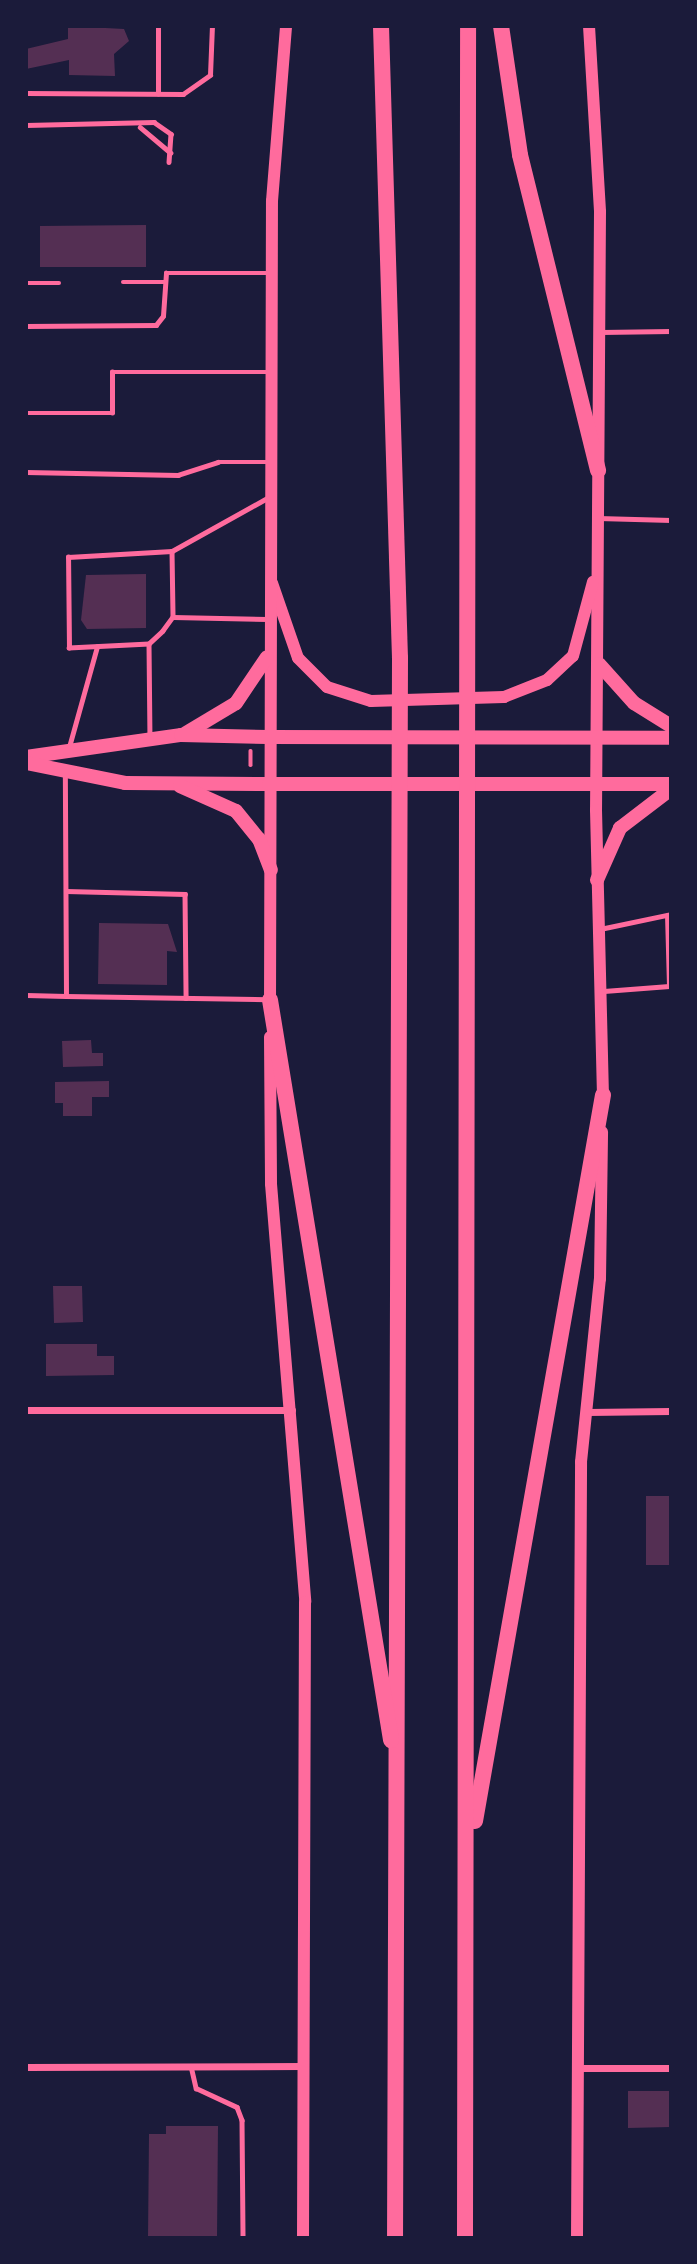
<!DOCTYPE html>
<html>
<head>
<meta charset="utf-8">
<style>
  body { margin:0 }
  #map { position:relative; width:697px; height:2264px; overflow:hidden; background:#1b1b3a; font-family:Signika,sans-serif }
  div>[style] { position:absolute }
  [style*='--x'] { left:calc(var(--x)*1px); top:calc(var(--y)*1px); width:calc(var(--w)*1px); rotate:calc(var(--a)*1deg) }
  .building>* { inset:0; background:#542f53 }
  .path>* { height:3.5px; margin:-1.75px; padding:0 1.75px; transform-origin:1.75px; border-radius:1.75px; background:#ff6b9d }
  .service>* { height:4.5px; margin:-2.25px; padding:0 2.25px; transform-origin:2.25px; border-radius:2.25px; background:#ff6b9d }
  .minor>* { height:7px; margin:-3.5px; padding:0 3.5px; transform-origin:3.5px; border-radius:3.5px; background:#ff6b9d }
  .secondary>* { height:12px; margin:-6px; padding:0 6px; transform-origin:6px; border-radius:6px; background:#ff6b9d }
  .primary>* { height:14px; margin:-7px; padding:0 7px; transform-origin:7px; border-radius:7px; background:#ff6b9d }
  .trunk>* { height:14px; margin:-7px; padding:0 7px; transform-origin:7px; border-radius:7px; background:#ff6b9d }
  .motorway>* { height:16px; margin:-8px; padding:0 8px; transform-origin:8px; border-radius:8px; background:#ff6b9d }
  span { translate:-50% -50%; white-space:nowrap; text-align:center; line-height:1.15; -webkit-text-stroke:5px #1b1b3a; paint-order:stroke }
  .frame { position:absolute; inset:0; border:28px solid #1b1b3a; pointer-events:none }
</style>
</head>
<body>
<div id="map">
  <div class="building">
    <div style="clip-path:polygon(68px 26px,124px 29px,129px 41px,114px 54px,115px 76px,69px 75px,69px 60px,26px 69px,26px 49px,68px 39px)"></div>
    <div style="clip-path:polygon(146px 225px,146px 267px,40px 267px,40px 226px)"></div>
    <div style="clip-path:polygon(146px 574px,146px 628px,87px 629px,81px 620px,86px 575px)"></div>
    <div style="clip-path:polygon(99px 923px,168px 924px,177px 952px,167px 951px,167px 985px,98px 984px)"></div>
    <div style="clip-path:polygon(91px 1040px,92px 1053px,103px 1053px,103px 1066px,63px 1067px,62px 1041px)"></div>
    <div style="clip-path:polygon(109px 1081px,109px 1097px,92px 1097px,92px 1116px,63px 1116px,63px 1103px,55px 1103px,55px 1082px)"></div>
    <div style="clip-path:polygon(53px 1286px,82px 1286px,83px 1322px,54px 1323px)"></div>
    <div style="clip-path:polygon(46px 1344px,97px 1344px,97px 1356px,114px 1356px,114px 1375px,46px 1376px)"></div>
    <div style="clip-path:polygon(646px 1496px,671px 1496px,671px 1565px,646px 1565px)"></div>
    <div style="clip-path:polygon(628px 2091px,671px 2091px,671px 2127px,628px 2128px)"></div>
    <div style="clip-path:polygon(166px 2126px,218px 2126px,217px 2238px,148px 2238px,149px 2134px,166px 2134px)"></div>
  </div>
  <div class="path">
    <div style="--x:251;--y:751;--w:14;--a:90"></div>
  </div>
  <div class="service">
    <div style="--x:26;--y:93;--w:157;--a:0.4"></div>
    <div style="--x:183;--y:94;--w:33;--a:-35"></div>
    <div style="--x:210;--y:75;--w:49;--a:-87.7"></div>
    <div style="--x:158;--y:94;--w:68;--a:-90"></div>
    <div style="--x:26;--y:125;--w:128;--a:-1.3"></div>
    <div style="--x:154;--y:122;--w:21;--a:35"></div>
    <div style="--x:171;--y:134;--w:28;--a:94"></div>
    <div style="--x:140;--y:127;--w:40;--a:40"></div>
    <div style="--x:123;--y:282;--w:43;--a:0"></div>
    <div style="--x:26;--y:283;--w:33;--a:0"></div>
    <div style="--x:26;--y:326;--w:130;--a:-0.4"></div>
    <div style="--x:156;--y:325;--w:11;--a:-52"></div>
    <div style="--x:163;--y:316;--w:43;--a:-86"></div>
    <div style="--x:166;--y:273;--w:105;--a:0"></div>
    <div style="--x:601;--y:332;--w:70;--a:-0.8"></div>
    <div style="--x:26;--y:413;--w:86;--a:0"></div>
    <div style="--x:112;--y:413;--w:41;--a:-90"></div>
    <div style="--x:112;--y:372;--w:159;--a:0"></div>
    <div style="--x:26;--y:472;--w:152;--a:1.1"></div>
    <div style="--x:178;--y:475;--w:42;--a:-18"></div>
    <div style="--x:218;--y:462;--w:50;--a:0"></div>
    <div style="--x:598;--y:518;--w:73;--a:1.6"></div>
    <div style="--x:172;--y:551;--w:66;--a:89.1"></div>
    <div style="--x:173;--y:617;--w:17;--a:126"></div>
    <div style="--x:163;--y:631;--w:19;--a:137"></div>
    <div style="--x:149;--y:644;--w:80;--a:177.1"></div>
    <div style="--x:69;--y:648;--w:91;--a:-90.6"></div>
    <div style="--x:68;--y:557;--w:104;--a:-3.3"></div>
    <div style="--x:172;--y:551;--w:111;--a:-29.1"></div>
    <div style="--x:173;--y:617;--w:94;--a:1.2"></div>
    <div style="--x:149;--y:644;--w:94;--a:89.4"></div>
    <div style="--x:69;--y:747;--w:104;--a:-74.4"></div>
    <div style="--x:66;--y:891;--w:119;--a:1.4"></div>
    <div style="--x:185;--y:894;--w:104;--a:89.4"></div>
    <div style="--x:600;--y:929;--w:73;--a:-11.9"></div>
    <div style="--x:604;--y:991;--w:65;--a:-4.4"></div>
    <div style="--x:669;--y:986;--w:70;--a:-91.6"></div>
    <div style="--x:26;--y:995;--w:40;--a:1.4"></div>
    <div style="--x:66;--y:996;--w:221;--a:-90.3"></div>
    <div style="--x:66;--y:996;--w:202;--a:0.9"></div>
    <div style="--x:191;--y:2066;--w:23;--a:77"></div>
    <div style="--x:196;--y:2088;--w:45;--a:24.9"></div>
    <div style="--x:237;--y:2107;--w:14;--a:69"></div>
    <div style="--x:242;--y:2120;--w:118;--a:89.5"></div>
  </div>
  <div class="minor">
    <div style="--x:26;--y:1410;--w:266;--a:0"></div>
    <div style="--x:587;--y:1412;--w:84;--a:-0.7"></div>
    <div style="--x:26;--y:2067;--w:277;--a:-0.2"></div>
    <div style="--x:578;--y:2068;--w:93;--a:0"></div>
  </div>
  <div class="secondary">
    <div style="--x:589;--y:26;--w:186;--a:86.6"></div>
    <div style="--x:600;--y:212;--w:598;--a:90.38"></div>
    <div style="--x:596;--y:810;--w:293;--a:88.6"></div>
    <div style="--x:272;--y:583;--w:79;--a:70.9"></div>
    <div style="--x:298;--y:658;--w:41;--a:45"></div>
    <div style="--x:327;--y:687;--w:46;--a:17.7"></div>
    <div style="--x:371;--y:701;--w:133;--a:-1.7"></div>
    <div style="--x:504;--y:697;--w:46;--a:-21.6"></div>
    <div style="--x:547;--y:680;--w:35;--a:-43"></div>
    <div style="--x:573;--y:656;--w:77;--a:-74.9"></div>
    <div style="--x:270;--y:1009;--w:808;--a:-89.86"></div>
    <div style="--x:272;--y:201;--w:176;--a:-85.4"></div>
    <div style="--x:270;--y:1037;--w:147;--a:89.6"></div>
    <div style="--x:271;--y:1184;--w:419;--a:85.3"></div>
    <div style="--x:305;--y:1602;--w:636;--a:90.18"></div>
    <div style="--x:577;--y:2238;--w:776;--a:-89.7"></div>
    <div style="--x:581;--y:1462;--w:184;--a:-84.1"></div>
    <div style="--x:600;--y:1279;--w:147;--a:-89.2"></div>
  </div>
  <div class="primary">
    <div style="--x:186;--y:733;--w:58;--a:-31"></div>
    <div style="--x:236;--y:703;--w:55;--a:-56"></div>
    <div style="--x:26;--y:757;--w:157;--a:-8.1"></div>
    <div style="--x:181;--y:735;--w:87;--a:1.3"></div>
    <div style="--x:26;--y:763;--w:101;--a:11.4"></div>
    <div style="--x:125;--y:783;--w:144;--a:0.4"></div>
    <div style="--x:180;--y:786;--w:61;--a:24.1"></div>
    <div style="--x:236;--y:811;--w:36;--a:51"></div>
    <div style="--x:259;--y:839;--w:33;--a:69"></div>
  </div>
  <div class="trunk">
    <div style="--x:599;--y:664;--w:52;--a:48.1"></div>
    <div style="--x:634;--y:703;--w:44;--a:31.9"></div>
    <div style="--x:268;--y:737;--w:403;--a:0.1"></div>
    <div style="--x:269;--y:784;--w:402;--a:0"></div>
    <div style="--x:597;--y:880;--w:57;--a:-66.1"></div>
    <div style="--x:620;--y:828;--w:64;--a:-37.4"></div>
  </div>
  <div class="motorway">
    <div style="--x:381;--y:26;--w:632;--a:88.28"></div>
    <div style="--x:400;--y:658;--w:1580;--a:90.18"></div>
    <div style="--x:501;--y:26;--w:130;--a:81.6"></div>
    <div style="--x:520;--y:155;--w:325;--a:76.1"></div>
    <div style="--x:270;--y:1000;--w:750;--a:80.71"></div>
    <div style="--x:475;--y:1821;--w:737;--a:-80"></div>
    <div style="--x:465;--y:2238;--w:2212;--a:-89.92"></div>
  </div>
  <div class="frame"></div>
</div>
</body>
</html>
